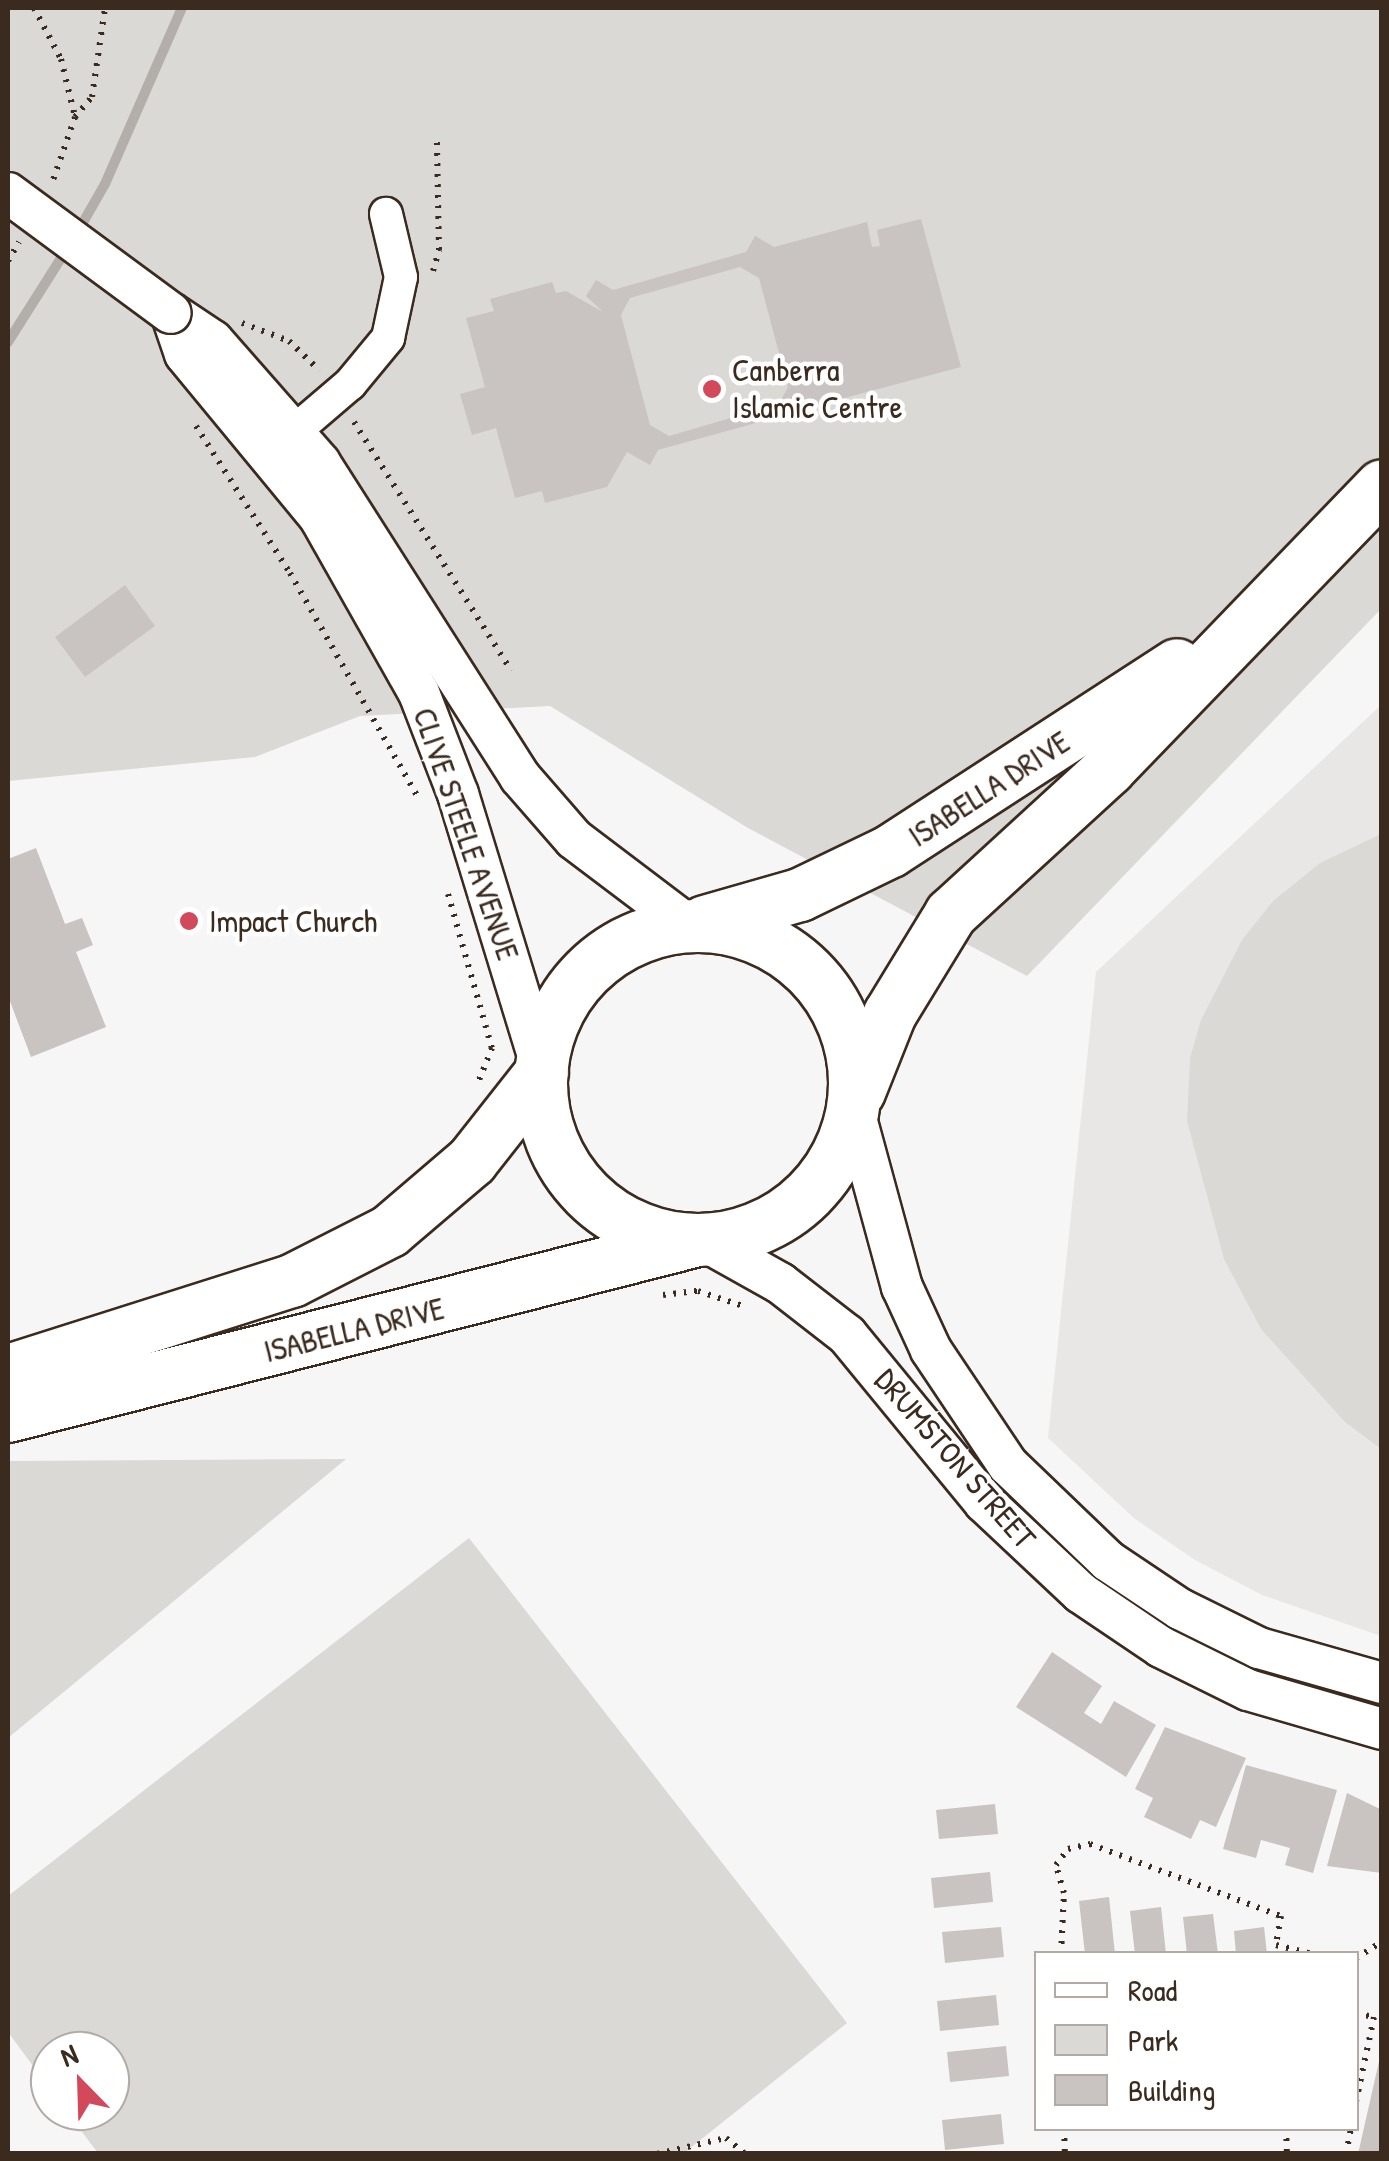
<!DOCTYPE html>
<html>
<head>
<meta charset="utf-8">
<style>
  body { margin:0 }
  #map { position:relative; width:1389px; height:2161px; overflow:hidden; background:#f7f6f6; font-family:"Patrick Hand",sans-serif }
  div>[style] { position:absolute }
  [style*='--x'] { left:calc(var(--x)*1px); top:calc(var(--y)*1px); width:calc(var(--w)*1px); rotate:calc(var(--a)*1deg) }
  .built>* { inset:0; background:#e9e7e6 }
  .green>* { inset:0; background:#dbd9d6 }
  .stream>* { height:10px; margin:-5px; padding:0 5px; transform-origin:5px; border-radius:5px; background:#b4aeaa }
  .building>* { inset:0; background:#c9c3c1 }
  .path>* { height:6px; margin-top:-3px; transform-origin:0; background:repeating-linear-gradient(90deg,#3b2a1e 0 2.5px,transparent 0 10.5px) }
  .roads { filter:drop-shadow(2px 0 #3b2a1e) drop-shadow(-2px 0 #3b2a1e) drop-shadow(0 2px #3b2a1e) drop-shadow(0 -2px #3b2a1e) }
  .minor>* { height:32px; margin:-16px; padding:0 16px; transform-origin:16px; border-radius:16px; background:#fff }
  .tertiary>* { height:40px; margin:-20px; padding:0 20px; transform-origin:20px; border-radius:20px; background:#fff }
  .primary>* { height:52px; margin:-26px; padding:0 26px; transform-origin:26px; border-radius:26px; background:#fff }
  .primary>.ring { margin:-26px; padding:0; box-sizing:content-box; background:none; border:52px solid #fff; border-radius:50% }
  .bridges { filter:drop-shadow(2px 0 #3b2a1e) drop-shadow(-2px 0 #3b2a1e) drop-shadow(0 2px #3b2a1e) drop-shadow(0 -2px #3b2a1e) }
  .tertiary-bridge>* { height:40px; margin:-20px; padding:0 20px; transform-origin:20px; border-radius:20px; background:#fff }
  .dots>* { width:28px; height:28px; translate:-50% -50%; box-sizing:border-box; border:5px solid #fff; border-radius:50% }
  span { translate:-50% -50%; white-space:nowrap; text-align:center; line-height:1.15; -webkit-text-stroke:9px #fff; paint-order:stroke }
  .poi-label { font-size:32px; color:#3b2a1e }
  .left { translate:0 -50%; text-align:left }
  .street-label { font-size:32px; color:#3b2a1e }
  .frame { position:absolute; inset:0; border:10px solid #3b2a1e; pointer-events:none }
  .legend { position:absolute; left:1034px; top:1951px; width:325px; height:180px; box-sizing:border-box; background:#fff; border:2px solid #b1aaa5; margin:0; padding:12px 18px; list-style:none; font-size:30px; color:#3b2a1e }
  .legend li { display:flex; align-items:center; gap:20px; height:50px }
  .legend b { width:50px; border:2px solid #b1aaa5 }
  .north { position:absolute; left:30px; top:2031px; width:100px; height:100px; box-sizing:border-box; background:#fff; border:2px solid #b1aaa5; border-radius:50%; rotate:337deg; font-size:28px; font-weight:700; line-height:40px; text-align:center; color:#3b2a1e }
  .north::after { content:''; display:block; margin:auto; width:35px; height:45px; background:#d1495b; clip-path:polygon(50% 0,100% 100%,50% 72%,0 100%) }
</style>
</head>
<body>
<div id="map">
  <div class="built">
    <div style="clip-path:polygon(1381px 705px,1381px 1636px,1262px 1595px,1195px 1560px,1135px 1519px,1048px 1438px,1096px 972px)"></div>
  </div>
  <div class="green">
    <div style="clip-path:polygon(8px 8px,1381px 8px,1381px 609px,1027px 976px,748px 828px,550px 706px,360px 716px,255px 757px,8px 781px)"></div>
    <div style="clip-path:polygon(1381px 834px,1381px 1449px,1345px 1422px,1261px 1329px,1224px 1259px,1187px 1121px,1190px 1058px,1201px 1020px,1242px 940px,1273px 901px,1320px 863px)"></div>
    <div style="clip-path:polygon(346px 1459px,8px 1738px,8px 1461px)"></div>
    <div style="clip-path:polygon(469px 1538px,847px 2023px,684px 2153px,98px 2153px,66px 2111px,110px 2111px,110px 2051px,50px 2051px,50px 2089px,8px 2032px,8px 1896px)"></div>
  </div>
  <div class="stream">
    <div style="--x:77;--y:233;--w:56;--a:-60.3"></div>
    <div style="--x:105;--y:184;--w:192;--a:-66.4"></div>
    <div style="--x:8;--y:342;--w:112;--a:-57.7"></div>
  </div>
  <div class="building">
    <div style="clip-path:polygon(evenodd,921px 219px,961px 367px,818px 405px,808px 422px,792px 413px,658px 450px,650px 465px,627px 452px,607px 487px,545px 503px,542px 491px,515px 498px,496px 428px,472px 435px,460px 394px,485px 387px,466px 318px,494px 311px,490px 299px,552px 282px,556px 293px,566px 291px,603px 312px,586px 296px,596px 280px,613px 290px,746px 252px,755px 236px,774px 247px,867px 222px,872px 247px,880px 246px,877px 230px,921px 219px,740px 267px,759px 278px,788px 387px,779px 404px,669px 436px,650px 425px,621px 315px,630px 298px,740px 267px)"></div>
    <div style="clip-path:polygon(125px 585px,155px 626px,85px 677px,55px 637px)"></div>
    <div style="clip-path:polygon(36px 848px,65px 924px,82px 918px,93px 945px,76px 952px,106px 1027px,31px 1057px,8px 996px,8px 859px)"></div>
    <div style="clip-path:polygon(1052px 1652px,1102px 1686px,1084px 1713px,1101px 1724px,1114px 1701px,1156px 1725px,1126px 1777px,1016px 1707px)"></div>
    <div style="clip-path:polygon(1165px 1727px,1246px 1758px,1216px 1827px,1200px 1820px,1191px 1839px,1144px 1817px,1153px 1798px,1135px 1789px)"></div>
    <div style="clip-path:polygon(1246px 1765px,1337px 1790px,1313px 1873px,1285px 1865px,1290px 1848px,1261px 1840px,1256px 1858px,1223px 1849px)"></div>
    <div style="clip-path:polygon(1347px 1793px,1382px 1810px,1382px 1873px,1327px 1866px)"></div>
    <div style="clip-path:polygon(995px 1804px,998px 1834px,939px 1839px,936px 1810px)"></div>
    <div style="clip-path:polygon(990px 1872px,993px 1902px,934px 1908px,931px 1878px)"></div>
    <div style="clip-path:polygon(1109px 1897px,1115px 1954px,1085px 1954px,1079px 1901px)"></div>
    <div style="clip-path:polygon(1161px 1907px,1166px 1954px,1135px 1954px,1130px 1911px)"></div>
    <div style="clip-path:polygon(1213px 1914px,1218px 1954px,1187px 1954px,1183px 1917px)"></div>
    <div style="clip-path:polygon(1001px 1927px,1004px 1957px,945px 1963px,942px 1932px)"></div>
    <div style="clip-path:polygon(1264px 1927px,1267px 1954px,1236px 1954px,1234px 1931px)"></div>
    <div style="clip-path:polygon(996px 1995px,999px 2025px,940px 2031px,937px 2001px)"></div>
    <div style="clip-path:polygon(1006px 2046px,1009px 2076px,950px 2082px,947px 2052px)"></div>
    <div style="clip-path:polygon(1380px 2057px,1382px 2154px,1358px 2154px)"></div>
    <div style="clip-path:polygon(1001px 2114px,1004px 2144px,945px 2150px,942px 2120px)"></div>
  </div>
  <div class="path">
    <div style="--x:34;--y:8;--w:58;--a:62.1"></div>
    <div style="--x:61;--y:59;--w:60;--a:76.4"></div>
    <div style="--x:75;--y:117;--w:70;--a:109.2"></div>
    <div style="--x:75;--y:117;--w:26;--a:-50"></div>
    <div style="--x:92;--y:97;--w:90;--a:-81.7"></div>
    <div style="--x:8;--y:261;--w:22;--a:-60"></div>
    <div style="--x:433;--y:271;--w:22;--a:-74"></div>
    <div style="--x:439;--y:250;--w:109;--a:-91.1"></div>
    <div style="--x:242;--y:323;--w:50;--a:21"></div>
    <div style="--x:289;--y:341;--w:42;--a:44"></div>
    <div style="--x:354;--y:422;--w:294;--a:57.7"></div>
    <div style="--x:196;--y:426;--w:174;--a:57.4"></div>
    <div style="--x:290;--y:573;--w:262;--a:60.3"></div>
    <div style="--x:448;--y:894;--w:160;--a:74.1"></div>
    <div style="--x:492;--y:1048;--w:38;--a:112"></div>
    <div style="--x:663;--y:1295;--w:35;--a:-7"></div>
    <div style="--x:698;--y:1291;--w:47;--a:18.4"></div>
    <div style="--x:1061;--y:1954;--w:61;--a:-87.2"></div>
    <div style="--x:1064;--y:1893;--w:29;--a:-106"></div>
    <div style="--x:1056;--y:1865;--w:20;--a:-53"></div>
    <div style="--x:1068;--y:1849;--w:23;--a:-13"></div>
    <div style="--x:1090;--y:1844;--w:204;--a:20.7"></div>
    <div style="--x:1281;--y:1916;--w:29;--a:100"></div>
    <div style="--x:1276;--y:1945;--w:38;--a:14"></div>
    <div style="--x:1356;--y:1958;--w:31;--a:-32"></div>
    <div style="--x:1356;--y:2013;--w:18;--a:13"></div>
    <div style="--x:1374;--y:2017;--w:87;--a:102"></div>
    <div style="--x:1064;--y:2128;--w:26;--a:88"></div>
    <div style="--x:1286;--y:2128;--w:26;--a:88"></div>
    <div style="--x:657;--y:2154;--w:71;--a:-13.1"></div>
    <div style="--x:726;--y:2138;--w:25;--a:40"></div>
    <div style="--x:1346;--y:2154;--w:26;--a:-79"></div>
  </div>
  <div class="roads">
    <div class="minor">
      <div style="--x:275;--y:448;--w:99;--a:-40.5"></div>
      <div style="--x:350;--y:384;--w:60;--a:-50.4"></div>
      <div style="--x:388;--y:338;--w:62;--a:-78"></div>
      <div style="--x:401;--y:277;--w:65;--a:-103.4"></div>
    </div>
    <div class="tertiary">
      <div style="--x:171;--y:313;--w:43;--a:71.1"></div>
      <div style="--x:185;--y:354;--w:212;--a:50.5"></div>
      <div style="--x:320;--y:518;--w:201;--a:60.5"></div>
      <div style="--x:419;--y:693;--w:108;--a:68.9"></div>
      <div style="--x:458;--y:794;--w:287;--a:73"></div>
      <div style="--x:171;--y:313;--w:50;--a:33.7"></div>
      <div style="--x:213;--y:341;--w:162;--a:48.7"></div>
      <div style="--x:320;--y:463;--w:372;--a:57.5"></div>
      <div style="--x:520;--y:777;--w:82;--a:48.9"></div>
      <div style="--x:574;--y:839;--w:144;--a:37.1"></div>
      <div style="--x:853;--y:1107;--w:187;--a:74.8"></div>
      <div style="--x:902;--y:1287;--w:69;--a:65.3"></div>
      <div style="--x:931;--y:1350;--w:138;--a:56.2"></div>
      <div style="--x:1008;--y:1465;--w:139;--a:43.8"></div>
      <div style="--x:1108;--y:1561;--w:87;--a:33.7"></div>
      <div style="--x:1180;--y:1609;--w:88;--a:26.3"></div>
      <div style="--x:1259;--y:1648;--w:128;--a:15.9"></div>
      <div style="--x:703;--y:1240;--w:88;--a:29.2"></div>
      <div style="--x:780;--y:1283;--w:85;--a:37.8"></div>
      <div style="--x:847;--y:1335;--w:216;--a:50.6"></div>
      <div style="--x:984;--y:1502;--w:133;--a:43.2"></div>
      <div style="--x:1081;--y:1593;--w:97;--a:34"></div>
      <div style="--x:1161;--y:1647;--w:97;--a:26.3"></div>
      <div style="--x:1248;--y:1690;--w:140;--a:16.2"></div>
    </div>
    <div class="primary">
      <div style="--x:705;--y:922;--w:99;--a:-15.9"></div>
      <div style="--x:800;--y:895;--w:101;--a:-25.8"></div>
      <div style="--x:891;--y:851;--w:341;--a:-33"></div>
      <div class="ring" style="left:541px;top:926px;width:262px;height:262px"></div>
      <div style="--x:859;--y:1092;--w:84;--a:-68.3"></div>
      <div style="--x:890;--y:1014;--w:117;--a:-58.6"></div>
      <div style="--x:951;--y:914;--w:214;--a:-42.5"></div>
      <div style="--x:1109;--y:769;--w:393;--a:-46"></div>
      <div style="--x:8;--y:1371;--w:298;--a:-17.6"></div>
      <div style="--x:292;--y:1281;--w:110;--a:-27"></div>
      <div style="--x:390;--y:1231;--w:108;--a:-40.5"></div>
      <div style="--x:472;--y:1161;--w:113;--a:-51.8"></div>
      <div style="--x:8;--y:1416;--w:708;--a:-14.31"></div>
    </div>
  </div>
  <div class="bridges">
    <div class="tertiary-bridge">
      <div style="--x:8;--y:193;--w:202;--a:36.4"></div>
    </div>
  </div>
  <div class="dots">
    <div style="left:712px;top:389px;background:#d1495b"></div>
    <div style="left:189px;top:921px;background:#d1495b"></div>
  </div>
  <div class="poi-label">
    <span class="left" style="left:732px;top:389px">Canberra<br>Islamic Centre</span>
    <span class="left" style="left:209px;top:921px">Impact Church</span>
  </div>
  <div class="street-label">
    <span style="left:989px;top:789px;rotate:-33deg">ISABELLA DRIVE</span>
    <span style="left:466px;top:834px;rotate:71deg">CLIVE STEELE AVENUE</span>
    <span style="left:354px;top:1330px;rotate:-14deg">ISABELLA DRIVE</span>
    <span style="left:955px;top:1459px;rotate:49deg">DRUMSTON STREET</span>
  </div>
  <div class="frame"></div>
  <ul class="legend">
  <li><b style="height:12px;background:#fff"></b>Road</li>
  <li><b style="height:28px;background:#dbd9d6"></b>Park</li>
  <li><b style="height:28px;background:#c9c3c1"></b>Building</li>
  </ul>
  <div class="north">N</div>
</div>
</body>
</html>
